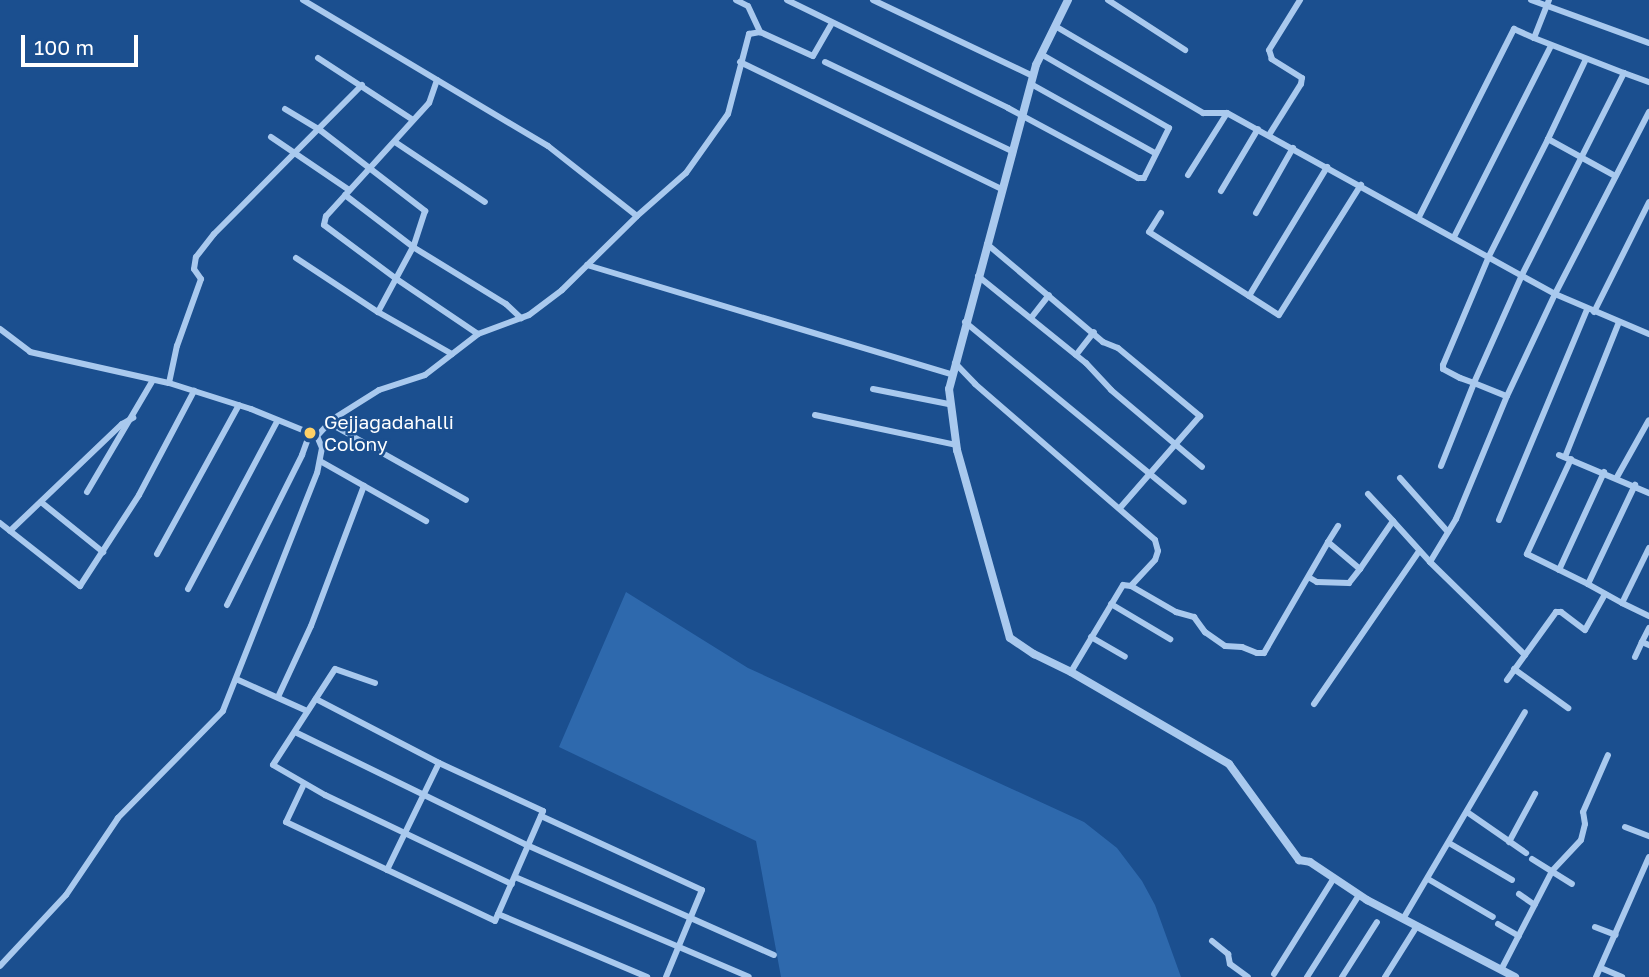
<!DOCTYPE html>
<html>
<head>
<meta charset="utf-8">
<style>
  body { margin:0 }
  #map { position:relative; width:1649px; height:977px; overflow:hidden; background:#1b4f8f; font-family:"Golos Text",sans-serif }
  div>[style] { position:absolute }
  [style*='--x'] { left:calc(var(--x)*1px); top:calc(var(--y)*1px); width:calc(var(--w)*1px); rotate:calc(var(--a)*1deg) }
  .green>* { inset:0; background:#2e69ad }
  .minor>* { height:6px; margin:-3px; padding:0 3px; transform-origin:3px; border-radius:3px; background:#a9c9ee }
  .tertiary>* { height:8px; margin:-4px; padding:0 4px; transform-origin:4px; border-radius:4px; background:#a9c9ee }
  .dots>* { width:19px; height:19px; translate:-50% -50%; box-sizing:border-box; border:4px solid #1b4f8f; border-radius:50% }
  span { translate:-50% -50%; white-space:nowrap; text-align:center; line-height:1.15; -webkit-text-stroke:5px #1b4f8f; paint-order:stroke }
  .poi-label { font-size:19px; color:#fff }
  .left { translate:0 -50%; text-align:left }
  .scale { position:absolute; left:21px; top:35px; width:117px; height:32px; box-sizing:border-box; border:4px solid #fff; border-top:0; padding-left:9px; font-size:21px; line-height:24px; white-space:nowrap; color:#fff; -webkit-text-stroke:5px #1b4f8f; paint-order:stroke }
</style>
</head>
<body>
<div id="map">
  <div class="green">
    <div style="clip-path:polygon(626px 592px,748px 668px,1084px 822px,1117px 848px,1142px 881px,1155px 905px,1181px 977px,781px 977px,756px 841px,559px 747px)"></div>
  </div>
  <div class="minor">
    <div style="--x:303;--y:0;--w:285;--a:30.8"></div>
    <div style="--x:548;--y:146;--w:113;--a:38.2"></div>
    <div style="--x:736;--y:0;--w:13;--a:27"></div>
    <div style="--x:748;--y:6;--w:29;--a:65"></div>
    <div style="--x:787;--y:0;--w:246;--a:26"></div>
    <div style="--x:1008;--y:108;--w:148;--a:28.3"></div>
    <div style="--x:1138;--y:178;--w:6;--a:0"></div>
    <div style="--x:1144;--y:178;--w:56;--a:-63.4"></div>
    <div style="--x:1169;--y:128;--w:148;--a:-150"></div>
    <div style="--x:873;--y:0;--w:177;--a:25.4"></div>
    <div style="--x:1108;--y:0;--w:92;--a:33"></div>
    <div style="--x:1531;--y:0;--w:126;--a:20"></div>
    <div style="--x:1055;--y:26;--w:172;--a:30.4"></div>
    <div style="--x:1203;--y:113;--w:24;--a:0"></div>
    <div style="--x:1227;--y:113;--w:375;--a:28.9"></div>
    <div style="--x:1555;--y:294;--w:102;--a:23.1"></div>
    <div style="--x:1534;--y:38;--w:97;--a:21.3"></div>
    <div style="--x:1624;--y:73;--w:226;--a:116.8"></div>
    <div style="--x:1522;--y:275;--w:118;--a:114"></div>
    <div style="--x:1474;--y:383;--w:15;--a:-160"></div>
    <div style="--x:1460;--y:378;--w:19;--a:-152"></div>
    <div style="--x:1443;--y:369;--w:4;--a:-90"></div>
    <div style="--x:1443;--y:365;--w:118;--a:-67.1"></div>
    <div style="--x:1489;--y:256;--w:131;--a:-63.2"></div>
    <div style="--x:318;--y:58;--w:113;--a:33.1"></div>
    <div style="--x:1586;--y:59;--w:89;--a:115.4"></div>
    <div style="--x:1548;--y:139;--w:77;--a:28.9"></div>
    <div style="--x:740;--y:62;--w:291;--a:25.9"></div>
    <div style="--x:825;--y:62;--w:207;--a:25.5"></div>
    <div style="--x:1624;--y:73;--w:27;--a:20"></div>
    <div style="--x:437;--y:80;--w:24;--a:109"></div>
    <div style="--x:429;--y:103;--w:153;--a:132.3"></div>
    <div style="--x:326;--y:216;--w:9;--a:103"></div>
    <div style="--x:324;--y:225;--w:89;--a:36.7"></div>
    <div style="--x:395;--y:278;--w:100;--a:34"></div>
    <div style="--x:1031;--y:84;--w:142;--a:29.1"></div>
    <div style="--x:285;--y:109;--w:41;--a:31"></div>
    <div style="--x:320;--y:130;--w:133;--a:37.6"></div>
    <div style="--x:425;--y:211;--w:38;--a:108"></div>
    <div style="--x:413;--y:247;--w:74;--a:118.3"></div>
    <div style="--x:1269;--y:135;--w:60;--a:-57.9"></div>
    <div style="--x:1301;--y:84;--w:6;--a:-81"></div>
    <div style="--x:1302;--y:78;--w:36;--a:-148"></div>
    <div style="--x:1272;--y:59;--w:9;--a:-108"></div>
    <div style="--x:1269;--y:50;--w:59;--a:-58.2"></div>
    <div style="--x:271;--y:137;--w:94;--a:34.2"></div>
    <div style="--x:395;--y:142;--w:108;--a:33.7"></div>
    <div style="--x:1188;--y:175;--w:73;--a:-57.8"></div>
    <div style="--x:1221;--y:191;--w:72;--a:-59.2"></div>
    <div style="--x:345;--y:195;--w:86;--a:37.4"></div>
    <div style="--x:413;--y:247;--w:109;--a:31.5"></div>
    <div style="--x:506;--y:304;--w:21;--a:43"></div>
    <div style="--x:1161;--y:213;--w:22;--a:122"></div>
    <div style="--x:1149;--y:232;--w:154;--a:32.6"></div>
    <div style="--x:1279;--y:315;--w:154;--a:-57.8"></div>
    <div style="--x:1256;--y:213;--w:75;--a:-60.4"></div>
    <div style="--x:1419;--y:217;--w:211;--a:-63.2"></div>
    <div style="--x:1514;--y:29;--w:22;--a:24"></div>
    <div style="--x:1534;--y:38;--w:41;--a:-68.5"></div>
    <div style="--x:1454;--y:237;--w:214;--a:-63.1"></div>
    <div style="--x:987;--y:244;--w:152;--a:40.2"></div>
    <div style="--x:1103;--y:342;--w:16;--a:22"></div>
    <div style="--x:1118;--y:348;--w:107;--a:39.7"></div>
    <div style="--x:1200;--y:416;--w:122;--a:131"></div>
    <div style="--x:296;--y:258;--w:98;--a:33.4"></div>
    <div style="--x:378;--y:312;--w:85;--a:29.6"></div>
    <div style="--x:587;--y:265;--w:380;--a:16.7"></div>
    <div style="--x:978;--y:276;--w:139;--a:38.9"></div>
    <div style="--x:1086;--y:363;--w:37;--a:47"></div>
    <div style="--x:1111;--y:390;--w:119;--a:40.2"></div>
    <div style="--x:1249;--y:296;--w:151;--a:-58.8"></div>
    <div style="--x:1594;--y:312;--w:123;--a:-63.4"></div>
    <div style="--x:1031;--y:318;--w:29;--a:-52"></div>
    <div style="--x:965;--y:322;--w:283;--a:39.4"></div>
    <div style="--x:0;--y:329;--w:38;--a:37"></div>
    <div style="--x:30;--y:352;--w:142;--a:12.6"></div>
    <div style="--x:169;--y:383;--w:86;--a:17.6"></div>
    <div style="--x:251;--y:409;--w:71;--a:22.2"></div>
    <div style="--x:317;--y:436;--w:13;--a:67"></div>
    <div style="--x:322;--y:448;--w:25;--a:101"></div>
    <div style="--x:317;--y:473;--w:256;--a:111.6"></div>
    <div style="--x:223;--y:711;--w:150;--a:134.5"></div>
    <div style="--x:118;--y:818;--w:93;--a:124"></div>
    <div style="--x:66;--y:895;--w:97;--a:132.9"></div>
    <div style="--x:1076;--y:355;--w:29;--a:-52"></div>
    <div style="--x:955;--y:363;--w:29;--a:46"></div>
    <div style="--x:975;--y:384;--w:238;--a:40.9"></div>
    <div style="--x:1155;--y:540;--w:11;--a:75"></div>
    <div style="--x:1158;--y:551;--w:9;--a:108"></div>
    <div style="--x:1155;--y:560;--w:35;--a:133"></div>
    <div style="--x:1131;--y:586;--w:8;--a:-173"></div>
    <div style="--x:1123;--y:585;--w:101;--a:120.9"></div>
    <div style="--x:169;--y:383;--w:38;--a:-78"></div>
    <div style="--x:177;--y:346;--w:71;--a:-70.3"></div>
    <div style="--x:201;--y:279;--w:12;--a:-125"></div>
    <div style="--x:194;--y:269;--w:12;--a:-81"></div>
    <div style="--x:196;--y:257;--w:29;--a:-52"></div>
    <div style="--x:214;--y:234;--w:210;--a:-45.2"></div>
    <div style="--x:873;--y:389;--w:77;--a:11.2"></div>
    <div style="--x:815;--y:415;--w:144;--a:12"></div>
    <div style="--x:329;--y:423;--w:157;--a:29.3"></div>
    <div style="--x:317;--y:436;--w:23;--a:-47"></div>
    <div style="--x:333;--y:419;--w:54;--a:-32.2"></div>
    <div style="--x:379;--y:390;--w:48;--a:-18.1"></div>
    <div style="--x:425;--y:375;--w:67;--a:-37.7"></div>
    <div style="--x:478;--y:334;--w:54;--a:-20.4"></div>
    <div style="--x:529;--y:315;--w:41;--a:-37.1"></div>
    <div style="--x:562;--y:290;--w:105;--a:-44.6"></div>
    <div style="--x:637;--y:216;--w:65;--a:-41.3"></div>
    <div style="--x:686;--y:173;--w:72;--a:-54.6"></div>
    <div style="--x:728;--y:114;--w:83;--a:-75.3"></div>
    <div style="--x:749;--y:34;--w:11;--a:-10"></div>
    <div style="--x:760;--y:32;--w:58;--a:24.4"></div>
    <div style="--x:813;--y:56;--w:38;--a:-60"></div>
    <div style="--x:1559;--y:455;--w:98;--a:22.9"></div>
    <div style="--x:1565;--y:457;--w:145;--a:-68.2"></div>
    <div style="--x:1571;--y:459;--w:105;--a:114.9"></div>
    <div style="--x:1527;--y:554;--w:68;--a:26.2"></div>
    <div style="--x:320;--y:461;--w:122;--a:29.5"></div>
    <div style="--x:1441;--y:466;--w:89;--a:-68.3"></div>
    <div style="--x:1474;--y:383;--w:35;--a:22"></div>
    <div style="--x:1617;--y:477;--w:65;--a:-60.7"></div>
    <div style="--x:1400;--y:478;--w:72;--a:48.4"></div>
    <div style="--x:87;--y:492;--w:130;--a:-59.5"></div>
    <div style="--x:1368;--y:494;--w:37;--a:47"></div>
    <div style="--x:41;--y:502;--w:80;--a:38.9"></div>
    <div style="--x:1499;--y:520;--w:228;--a:-67.3"></div>
    <div style="--x:0;--y:523;--w:102;--a:38.2"></div>
    <div style="--x:80;--y:586;--w:108;--a:-57"></div>
    <div style="--x:139;--y:495;--w:118;--a:-62.1"></div>
    <div style="--x:10;--y:531;--w:155;--a:-43.7"></div>
    <div style="--x:122;--y:424;--w:13;--a:-29"></div>
    <div style="--x:1328;--y:542;--w:19;--a:-58"></div>
    <div style="--x:1649;--y:548;--w:61;--a:116.1"></div>
    <div style="--x:1622;--y:603;--w:30;--a:26"></div>
    <div style="--x:157;--y:554;--w:170;--a:-61.2"></div>
    <div style="--x:1430;--y:562;--w:133;--a:44.4"></div>
    <div style="--x:1559;--y:570;--w:108;--a:-65.3"></div>
    <div style="--x:1310;--y:578;--w:8;--a:30"></div>
    <div style="--x:1317;--y:582;--w:32;--a:2"></div>
    <div style="--x:1349;--y:583;--w:18;--a:-52"></div>
    <div style="--x:1131;--y:586;--w:52;--a:30"></div>
    <div style="--x:1176;--y:612;--w:19;--a:16"></div>
    <div style="--x:1194;--y:617;--w:19;--a:54"></div>
    <div style="--x:1205;--y:632;--w:24;--a:35"></div>
    <div style="--x:1225;--y:646;--w:17;--a:3"></div>
    <div style="--x:1242;--y:647;--w:16;--a:22"></div>
    <div style="--x:1257;--y:653;--w:7;--a:0"></div>
    <div style="--x:1264;--y:653;--w:128;--a:-60"></div>
    <div style="--x:1328;--y:542;--w:42;--a:40.2"></div>
    <div style="--x:1360;--y:569;--w:58;--a:-55.5"></div>
    <div style="--x:1393;--y:521;--w:55;--a:47.9"></div>
    <div style="--x:1430;--y:562;--w:50;--a:-58.8"></div>
    <div style="--x:1456;--y:519;--w:133;--a:-67.5"></div>
    <div style="--x:1507;--y:396;--w:113;--a:-64.8"></div>
    <div style="--x:1555;--y:294;--w:205;--a:-62.7"></div>
    <div style="--x:188;--y:589;--w:191;--a:-62"></div>
    <div style="--x:1622;--y:603;--w:39;--a:-151"></div>
    <div style="--x:1588;--y:584;--w:110;--a:-64.6"></div>
    <div style="--x:1111;--y:604;--w:69;--a:30.7"></div>
    <div style="--x:227;--y:605;--w:168;--a:-63.4"></div>
    <div style="--x:302;--y:455;--w:23;--a:-70"></div>
    <div style="--x:1649;--y:628;--w:16;--a:117"></div>
    <div style="--x:1642;--y:642;--w:8;--a:23"></div>
    <div style="--x:1091;--y:637;--w:39;--a:30"></div>
    <div style="--x:1635;--y:657;--w:17;--a:-65"></div>
    <div style="--x:1514;--y:669;--w:67;--a:35.8"></div>
    <div style="--x:236;--y:679;--w:78;--a:24.3"></div>
    <div style="--x:1507;--y:680;--w:84;--a:-54.2"></div>
    <div style="--x:1556;--y:612;--w:5;--a:0"></div>
    <div style="--x:1561;--y:612;--w:30;--a:37"></div>
    <div style="--x:1585;--y:630;--w:41;--a:-60.9"></div>
    <div style="--x:375;--y:683;--w:42;--a:-160.7"></div>
    <div style="--x:335;--y:669;--w:114;--a:122.9"></div>
    <div style="--x:273;--y:765;--w:60;--a:30"></div>
    <div style="--x:325;--y:795;--w:207;--a:25.5"></div>
    <div style="--x:278;--y:697;--w:78;--a:-65.1"></div>
    <div style="--x:311;--y:626;--w:150;--a:-69.3"></div>
    <div style="--x:1314;--y:704;--w:186;--a:-55.5"></div>
    <div style="--x:295;--y:732;--w:260;--a:26"></div>
    <div style="--x:529;--y:846;--w:268;--a:24"></div>
    <div style="--x:304;--y:784;--w:42;--a:115.3"></div>
    <div style="--x:286;--y:822;--w:231;--a:25.3"></div>
    <div style="--x:495;--y:921;--w:120;--a:-66.4"></div>
    <div style="--x:543;--y:811;--w:115;--a:-155.2"></div>
    <div style="--x:439;--y:763;--w:139;--a:-152.5"></div>
    <div style="--x:1467;--y:812;--w:72;--a:34.8"></div>
    <div style="--x:541;--y:816;--w:177;--a:24.7"></div>
    <div style="--x:702;--y:890;--w:94;--a:112.5"></div>
    <div style="--x:1625;--y:827;--w:26;--a:21"></div>
    <div style="--x:1509;--y:842;--w:55;--a:-61.6"></div>
    <div style="--x:1449;--y:843;--w:73;--a:30.4"></div>
    <div style="--x:1532;--y:859;--w:47;--a:32"></div>
    <div style="--x:387;--y:870;--w:119;--a:-64.1"></div>
    <div style="--x:515;--y:877;--w:254;--a:23.1"></div>
    <div style="--x:1428;--y:879;--w:75;--a:30.3"></div>
    <div style="--x:1519;--y:894;--w:19;--a:35"></div>
    <div style="--x:498;--y:914;--w:162;--a:22.9"></div>
    <div style="--x:1403;--y:919;--w:240;--a:-59.5"></div>
    <div style="--x:1498;--y:924;--w:24;--a:30"></div>
    <div style="--x:1595;--y:927;--w:22;--a:21"></div>
    <div style="--x:1212;--y:941;--w:21;--a:39"></div>
    <div style="--x:1228;--y:954;--w:10;--a:79"></div>
    <div style="--x:1230;--y:964;--w:22;--a:36"></div>
    <div style="--x:1601;--y:968;--w:23;--a:23"></div>
    <div style="--x:1501;--y:970;--w:111;--a:-62.7"></div>
    <div style="--x:1552;--y:871;--w:42;--a:-46.9"></div>
    <div style="--x:1581;--y:840;--w:16;--a:-76"></div>
    <div style="--x:1585;--y:824;--w:12;--a:-99"></div>
    <div style="--x:1583;--y:812;--w:62;--a:-66.3"></div>
    <div style="--x:1274;--y:974;--w:113;--a:-58"></div>
    <div style="--x:1307;--y:977;--w:97;--a:-57.6"></div>
    <div style="--x:1342;--y:977;--w:65;--a:-57.5"></div>
    <div style="--x:1385;--y:977;--w:60;--a:-57.9"></div>
    <div style="--x:1596;--y:977;--w:131;--a:-66.2"></div>
  </div>
  <div class="tertiary">
    <div style="--x:1068;--y:0;--w:72;--a:116.2"></div>
    <div style="--x:1036;--y:65;--w:335;--a:105"></div>
    <div style="--x:949;--y:389;--w:62;--a:82.5"></div>
    <div style="--x:957;--y:450;--w:195;--a:74.3"></div>
    <div style="--x:1010;--y:638;--w:29;--a:34"></div>
    <div style="--x:1034;--y:654;--w:41;--a:25.9"></div>
    <div style="--x:1071;--y:672;--w:183;--a:30.2"></div>
    <div style="--x:1229;--y:764;--w:119;--a:53.9"></div>
    <div style="--x:1299;--y:860;--w:11;--a:10"></div>
    <div style="--x:1310;--y:862;--w:69;--a:33.7"></div>
    <div style="--x:1367;--y:900;--w:167;--a:27.5"></div>
  </div>
  <div class="dots">
    <div style="left:310px;top:433px;background:#ffd166"></div>
  </div>
  <div class="poi-label">
    <span class="left" style="left:324px;top:433px">Gejjagadahalli<br>Colony</span>
  </div>
  <div class="scale">100 m</div>
</div>
</body>
</html>
